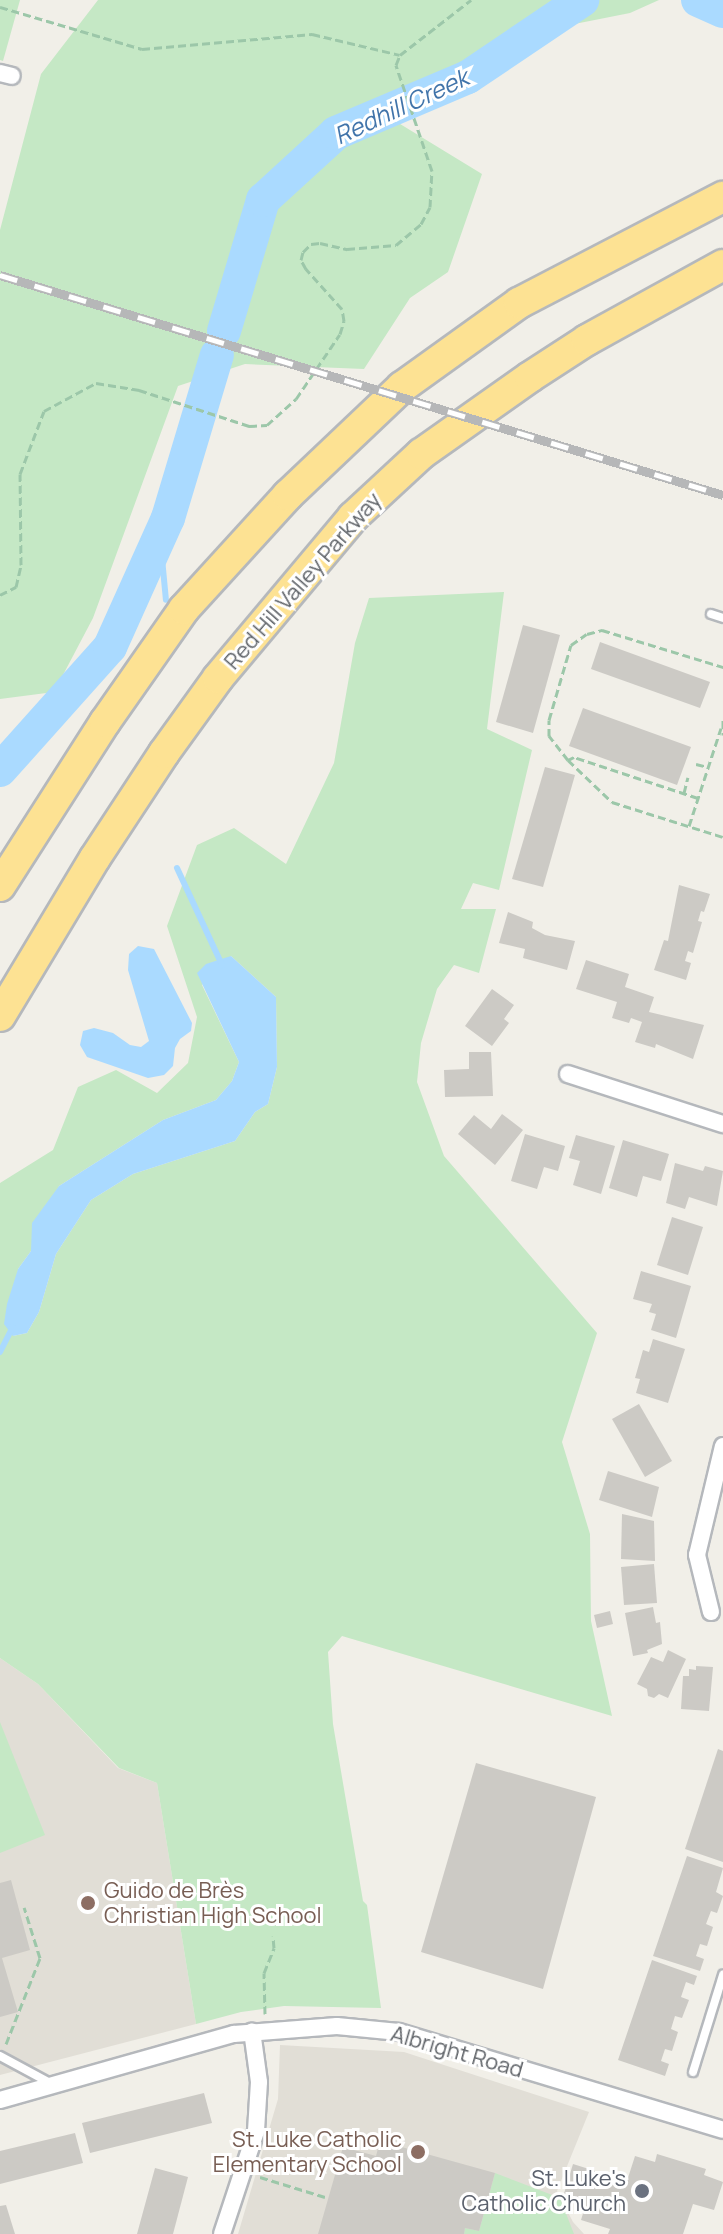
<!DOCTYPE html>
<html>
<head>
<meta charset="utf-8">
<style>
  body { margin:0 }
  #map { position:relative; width:723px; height:2234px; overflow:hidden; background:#f1efe8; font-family:Manrope,sans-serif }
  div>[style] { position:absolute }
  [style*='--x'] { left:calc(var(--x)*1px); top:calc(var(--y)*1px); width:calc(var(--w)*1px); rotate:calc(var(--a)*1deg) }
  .education>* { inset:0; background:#e1ded6 }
  .green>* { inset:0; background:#c5e8c5 }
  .water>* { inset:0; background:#aadaff }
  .stream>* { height:6px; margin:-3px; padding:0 3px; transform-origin:3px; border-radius:3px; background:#aadaff }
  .river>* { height:34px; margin:-17px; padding:0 17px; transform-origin:17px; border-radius:17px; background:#aadaff }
  .building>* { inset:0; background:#cccac5 }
  .path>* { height:3px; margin-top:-1.5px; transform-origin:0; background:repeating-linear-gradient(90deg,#9cc7a9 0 8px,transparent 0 12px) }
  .roads { filter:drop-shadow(2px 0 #b5b8bc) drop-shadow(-2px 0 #b5b8bc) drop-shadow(0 2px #b5b8bc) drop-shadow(0 -2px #b5b8bc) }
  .lane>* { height:8px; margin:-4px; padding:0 4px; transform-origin:4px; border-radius:4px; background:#fff }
  .street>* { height:16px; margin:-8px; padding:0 8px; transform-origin:8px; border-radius:8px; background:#fff }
  .highway>* { height:30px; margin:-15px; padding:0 15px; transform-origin:15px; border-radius:15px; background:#fde293 }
  .rail>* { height:9px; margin-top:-4.5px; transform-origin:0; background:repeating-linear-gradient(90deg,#fff 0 18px,#b6b7b8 0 36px); box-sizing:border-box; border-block:2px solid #b6b7b8 }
  .dots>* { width:22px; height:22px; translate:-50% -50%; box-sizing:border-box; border:4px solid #fff; border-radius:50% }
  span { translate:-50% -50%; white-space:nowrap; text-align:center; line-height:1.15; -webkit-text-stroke:6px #fff; paint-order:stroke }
  .street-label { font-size:22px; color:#5f6368 }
  .education-label { font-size:22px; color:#785e54 }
  .left { translate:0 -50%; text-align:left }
  .right { translate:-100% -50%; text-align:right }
  .worship-label { font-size:22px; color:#5b616d }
  .water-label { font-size:24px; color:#4174aa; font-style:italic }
</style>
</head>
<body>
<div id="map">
  <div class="education">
    <div style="clip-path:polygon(0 1658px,38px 1684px,118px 1768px,157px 1783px,196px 2024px,0 2075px)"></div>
    <div style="clip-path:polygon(280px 2045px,404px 2052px,589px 2112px,557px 2191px,573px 2222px,584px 2234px,238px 2234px,278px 2099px)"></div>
  </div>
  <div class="green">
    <div style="clip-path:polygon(0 0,20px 0,3px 61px,0 60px)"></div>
    <div style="clip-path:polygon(98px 0,659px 0,630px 13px,509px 37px,429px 79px,387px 116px,482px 174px,448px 272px,410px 298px,364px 369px,245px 364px,178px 386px,93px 618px,54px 692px,0 699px,0 230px,41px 74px)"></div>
    <div style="clip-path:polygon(evenodd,504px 592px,487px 729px,532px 750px,499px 890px,473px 883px,461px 909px,496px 909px,479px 973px,454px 965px,437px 989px,421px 1043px,417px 1082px,444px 1156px,597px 1333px,562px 1442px,590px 1534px,591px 1621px,612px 1716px,342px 1636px,328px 1652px,333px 1724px,363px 1901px,367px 1905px,381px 2008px,284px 2006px,241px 2012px,196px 2024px,157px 1783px,119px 1768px,38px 1684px,0 1658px,0 1183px,53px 1150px,78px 1087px,116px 1070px,157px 1093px,188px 1063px,197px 1017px,167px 926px,197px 845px,234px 828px,286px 864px,334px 763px,355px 643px,369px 598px,504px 592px,231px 956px,276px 997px,277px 1067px,268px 1104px,255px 1112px,235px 1141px,133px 1174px,91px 1200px,56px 1254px,39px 1312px,27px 1333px,13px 1336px,18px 1269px,31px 1251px,59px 1186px,163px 1120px,216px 1100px,232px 1081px,239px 1062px,202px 985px,231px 956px)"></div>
    <div style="clip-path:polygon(0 1722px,45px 1835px,0 1853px)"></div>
    <div style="clip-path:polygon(495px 2173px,560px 2198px,574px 2234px,464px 2234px,465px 2228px,479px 2231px)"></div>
  </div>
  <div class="water">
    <div style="clip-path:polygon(138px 946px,154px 949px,192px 1023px,191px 1031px,180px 1039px,175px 1048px,173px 1066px,164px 1075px,148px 1078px,87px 1057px,80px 1045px,83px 1031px,94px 1028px,113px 1033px,130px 1045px,141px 1047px,149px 1041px,128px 970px,129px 954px)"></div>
    <div style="clip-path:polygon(231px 956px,276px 997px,277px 1067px,268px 1104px,255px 1112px,235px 1141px,133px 1174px,91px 1200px,56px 1254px,39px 1312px,27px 1333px,13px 1336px,4px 1324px,7px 1304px,18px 1269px,31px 1251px,32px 1223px,59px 1186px,163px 1120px,216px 1100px,232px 1081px,239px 1062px,197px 973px,206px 964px)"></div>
  </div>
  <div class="stream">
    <div style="--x:160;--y:537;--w:63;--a:84.6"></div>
    <div style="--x:177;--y:868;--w:107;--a:65.1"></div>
    <div style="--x:0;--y:1352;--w:28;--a:-63"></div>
  </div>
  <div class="river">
    <div style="--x:698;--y:0;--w:27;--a:24"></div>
    <div style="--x:224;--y:331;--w:137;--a:-73.4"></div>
    <div style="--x:263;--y:200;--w:99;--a:-42.5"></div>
    <div style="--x:336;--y:133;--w:143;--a:-23"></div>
    <div style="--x:468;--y:77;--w:138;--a:-34"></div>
    <div style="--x:0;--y:770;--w:165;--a:-48.2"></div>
    <div style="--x:110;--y:647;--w:141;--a:-65.8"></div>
    <div style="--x:168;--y:518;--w:170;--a:-73.3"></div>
  </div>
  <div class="building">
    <div style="clip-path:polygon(523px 625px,560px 635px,533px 733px,496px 722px)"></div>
    <div style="clip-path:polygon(600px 642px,710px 682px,700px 708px,591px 669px)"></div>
    <div style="clip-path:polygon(583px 708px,691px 747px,677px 785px,569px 746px)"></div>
    <div style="clip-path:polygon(545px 767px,575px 775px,543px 887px,512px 879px)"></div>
    <div style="clip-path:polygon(679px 885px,710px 894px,704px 912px,701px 911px,698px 921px,702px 922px,693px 953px,688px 951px,685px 961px,691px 963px,686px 980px,654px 970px,664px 940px,668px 941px)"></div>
    <div style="clip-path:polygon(508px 912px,533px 922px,532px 928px,545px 935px,575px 941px,567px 970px,523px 958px,525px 949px,499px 943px)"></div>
    <div style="clip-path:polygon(586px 960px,629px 974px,625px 987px,654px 997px,649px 1012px,704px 1025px,693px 1059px,656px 1044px,655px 1048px,635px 1042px,642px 1022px,631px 1018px,629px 1023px,612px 1018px,617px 1002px,576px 989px)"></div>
    <div style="clip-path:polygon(492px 989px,514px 1005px,504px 1019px,509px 1023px,492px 1046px,465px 1026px)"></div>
    <div style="clip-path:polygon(469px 1052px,491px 1052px,493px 1096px,445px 1097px,444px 1070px,469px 1069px)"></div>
    <div style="clip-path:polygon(502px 1114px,523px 1130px,495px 1165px,458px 1134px,474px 1115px,491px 1129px)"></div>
    <div style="clip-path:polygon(525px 1134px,565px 1146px,558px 1171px,544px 1167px,537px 1189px,511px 1181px)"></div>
    <div style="clip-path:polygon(576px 1135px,615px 1146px,601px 1194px,573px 1185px,580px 1161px,569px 1158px)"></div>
    <div style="clip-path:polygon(623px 1140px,669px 1154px,661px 1181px,643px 1176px,637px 1197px,609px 1188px)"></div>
    <div style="clip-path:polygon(675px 1163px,703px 1171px,705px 1166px,723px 1171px,717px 1206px,689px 1197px,685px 1209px,666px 1203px)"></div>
    <div style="clip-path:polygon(672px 1217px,703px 1227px,688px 1275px,657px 1265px)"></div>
    <div style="clip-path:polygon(641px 1271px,691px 1286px,676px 1338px,651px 1330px,656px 1314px,649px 1312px,652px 1304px,633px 1299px)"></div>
    <div style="clip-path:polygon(653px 1339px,685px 1349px,668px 1403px,636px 1393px,640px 1379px,635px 1378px,643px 1350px,649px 1352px)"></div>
    <div style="clip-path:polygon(639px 1404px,672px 1461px,645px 1477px,612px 1419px)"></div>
    <div style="clip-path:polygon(608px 1471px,659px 1487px,652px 1517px,599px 1500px)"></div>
    <div style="clip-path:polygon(622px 1514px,654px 1521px,655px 1561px,621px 1559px)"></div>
    <div style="clip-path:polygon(654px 1564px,657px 1603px,624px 1605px,621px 1567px)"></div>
    <div style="clip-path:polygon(653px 1607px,656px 1623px,660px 1622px,662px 1644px,647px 1650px,648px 1653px,633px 1656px,625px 1613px)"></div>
    <div style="clip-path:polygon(610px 1611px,613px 1624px,597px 1628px,594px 1615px)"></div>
    <div style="clip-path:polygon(668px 1650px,686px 1659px,668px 1698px,659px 1694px,654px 1698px,648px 1696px,647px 1689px,637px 1684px,651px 1657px,663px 1662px)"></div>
    <div style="clip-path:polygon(696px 1666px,713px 1667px,709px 1711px,681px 1709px,683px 1676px,689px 1676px,689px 1669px,696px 1670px)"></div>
    <div style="clip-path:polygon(718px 1749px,723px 1751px,723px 1862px,685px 1849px)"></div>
    <div style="clip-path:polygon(476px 1763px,596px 1797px,543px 1989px,421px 1952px)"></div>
    <div style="clip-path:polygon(687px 1856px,723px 1868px,716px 1892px,723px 1896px,717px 1913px,711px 1911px,706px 1924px,713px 1927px,707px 1946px,700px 1944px,696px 1956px,704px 1959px,700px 1971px,653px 1956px)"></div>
    <div style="clip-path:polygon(11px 1880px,30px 1950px,2px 1958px,18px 2012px,0 2017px,0 1883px)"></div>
    <div style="clip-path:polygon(652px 1960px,697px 1976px,694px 1985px,686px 1982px,681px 1997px,689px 2000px,682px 2018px,675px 2016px,671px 2029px,678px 2032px,672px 2051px,665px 2049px,661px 2061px,669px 2064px,665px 2076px,618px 2060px)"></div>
    <div style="clip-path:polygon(204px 2093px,212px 2123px,90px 2153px,82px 2123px)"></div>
    <div style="clip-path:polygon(75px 2133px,83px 2163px,0 2184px,0 2151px)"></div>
    <div style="clip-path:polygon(380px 2141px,495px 2173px,479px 2231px,465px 2228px,464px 2234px,318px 2234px,343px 2147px,376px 2156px)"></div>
    <div style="clip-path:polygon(657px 2154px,706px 2169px,704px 2175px,723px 2182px,714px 2210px,693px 2204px,683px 2234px,608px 2234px,610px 2229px,581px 2220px,585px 2207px,562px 2200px,573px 2164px,627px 2181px,635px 2156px,655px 2162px)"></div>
    <div style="clip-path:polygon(155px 2168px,188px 2177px,173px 2234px,137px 2234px)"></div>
    <div style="clip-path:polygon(6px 2205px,15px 2234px,0 2234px,0 2206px)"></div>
  </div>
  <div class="path">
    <div style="--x:0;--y:7;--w:148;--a:16.5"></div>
    <div style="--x:142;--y:49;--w:171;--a:-5"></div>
    <div style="--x:312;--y:34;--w:90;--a:13.4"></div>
    <div style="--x:0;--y:595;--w:18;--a:-27"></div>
    <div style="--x:16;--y:587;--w:23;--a:-77"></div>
    <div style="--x:21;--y:565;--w:91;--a:-90.6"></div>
    <div style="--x:20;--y:474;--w:67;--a:-69.1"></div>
    <div style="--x:44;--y:411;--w:59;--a:-28.3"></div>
    <div style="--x:96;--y:383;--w:44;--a:9.2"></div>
    <div style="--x:139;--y:390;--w:116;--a:18.1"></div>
    <div style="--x:249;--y:426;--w:18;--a:-3"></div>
    <div style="--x:267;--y:425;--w:39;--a:-42"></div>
    <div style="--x:296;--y:399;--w:78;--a:-55.9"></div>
    <div style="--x:340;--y:334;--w:14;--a:-73"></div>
    <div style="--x:344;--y:321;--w:12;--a:-99"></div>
    <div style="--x:342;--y:309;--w:54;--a:-132"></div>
    <div style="--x:306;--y:269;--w:10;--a:-119"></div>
    <div style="--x:301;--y:260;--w:8;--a:-76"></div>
    <div style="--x:303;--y:252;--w:11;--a:-45"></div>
    <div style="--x:311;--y:244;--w:9;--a:-6"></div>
    <div style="--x:320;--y:243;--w:28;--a:13"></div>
    <div style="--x:347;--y:249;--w:49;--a:-4.7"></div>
    <div style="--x:396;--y:245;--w:33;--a:-40"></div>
    <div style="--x:421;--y:224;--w:19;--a:-62"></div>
    <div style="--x:430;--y:207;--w:36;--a:-87"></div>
    <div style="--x:432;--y:171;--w:112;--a:-108.8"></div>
    <div style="--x:396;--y:65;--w:11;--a:-68"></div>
    <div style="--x:400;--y:55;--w:90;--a:-37.8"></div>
    <div style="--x:723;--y:720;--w:15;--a:90"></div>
    <div style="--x:568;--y:760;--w:61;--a:43.7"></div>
    <div style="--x:612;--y:802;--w:116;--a:17.5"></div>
    <div style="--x:696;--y:764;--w:12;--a:14"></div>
    <div style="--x:684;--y:793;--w:16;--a:-76"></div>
    <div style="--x:698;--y:798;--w:131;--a:-161.7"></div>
    <div style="--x:574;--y:757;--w:7;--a:153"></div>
    <div style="--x:568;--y:760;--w:31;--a:-128"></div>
    <div style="--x:549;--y:736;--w:16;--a:-90"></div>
    <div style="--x:549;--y:720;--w:78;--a:-73.7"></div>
    <div style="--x:571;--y:645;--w:19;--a:-35"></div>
    <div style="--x:587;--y:634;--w:16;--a:-15"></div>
    <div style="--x:602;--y:630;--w:127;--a:17"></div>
    <div style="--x:689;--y:826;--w:103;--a:-71.9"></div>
    <div style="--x:265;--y:2014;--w:41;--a:-91.4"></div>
    <div style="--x:264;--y:1973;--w:27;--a:-68"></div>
    <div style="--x:274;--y:1948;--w:12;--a:-95"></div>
    <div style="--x:6;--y:2044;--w:92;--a:-68.4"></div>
    <div style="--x:40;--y:1958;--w:53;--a:-107.4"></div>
    <div style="--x:260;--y:2177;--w:68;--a:17.1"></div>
  </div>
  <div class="roads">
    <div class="lane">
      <div style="--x:711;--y:614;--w:13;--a:18"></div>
      <div style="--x:0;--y:2056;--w:59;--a:28.3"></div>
      <div style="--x:693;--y:2072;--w:102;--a:-72.8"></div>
    </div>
    <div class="street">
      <div style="--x:0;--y:73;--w:12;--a:14"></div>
      <div style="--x:568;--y:1074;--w:163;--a:17.9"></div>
      <div style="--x:711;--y:1612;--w:59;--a:-103.8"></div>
      <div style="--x:697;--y:1555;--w:112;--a:-76.6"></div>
      <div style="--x:0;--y:2100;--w:243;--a:-15.8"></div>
      <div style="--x:234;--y:2034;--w:103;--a:-4.4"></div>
      <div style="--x:337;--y:2026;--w:62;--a:5.5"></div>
      <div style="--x:399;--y:2032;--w:338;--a:16.8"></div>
      <div style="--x:222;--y:2234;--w:108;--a:-71.7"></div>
      <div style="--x:256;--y:2131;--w:49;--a:-86.5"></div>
      <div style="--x:259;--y:2082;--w:51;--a:-97.8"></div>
    </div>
    <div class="highway">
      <div style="--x:0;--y:886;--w:195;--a:-57.4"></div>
      <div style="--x:105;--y:722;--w:138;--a:-55"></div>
      <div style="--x:184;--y:609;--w:154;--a:-47.6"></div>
      <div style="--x:288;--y:495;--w:157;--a:-43.5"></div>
      <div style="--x:402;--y:387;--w:144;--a:-35.7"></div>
      <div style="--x:519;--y:303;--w:230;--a:-27.5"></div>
      <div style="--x:0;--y:1016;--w:184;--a:-59"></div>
      <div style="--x:95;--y:858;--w:126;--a:-56.7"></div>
      <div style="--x:164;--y:753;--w:92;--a:-54.2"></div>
      <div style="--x:218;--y:678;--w:210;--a:-50"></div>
      <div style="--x:353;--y:517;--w:93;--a:-42.8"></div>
      <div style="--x:421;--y:454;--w:133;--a:-35.2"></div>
      <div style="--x:530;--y:377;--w:68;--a:-33"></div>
      <div style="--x:587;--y:340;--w:155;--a:-28.9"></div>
    </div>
  </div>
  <div class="rail">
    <div style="--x:0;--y:275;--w:756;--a:16.92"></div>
  </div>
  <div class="dots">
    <div style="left:88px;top:1903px;background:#8d6e63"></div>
    <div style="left:418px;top:2152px;background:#8d6e63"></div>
    <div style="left:642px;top:2191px;background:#6b7280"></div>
  </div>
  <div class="street-label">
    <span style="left:303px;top:581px;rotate:-49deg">Red Hill Valley Parkway</span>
    <span style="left:457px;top:2052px;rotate:16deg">Albright Road</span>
  </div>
  <div class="education-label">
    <span class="left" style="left:104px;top:1903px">Guido de Brès<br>Christian High School</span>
    <span class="right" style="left:402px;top:2152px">St. Luke Catholic<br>Elementary School</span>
  </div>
  <div class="worship-label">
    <span class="right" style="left:626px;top:2191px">St. Luke's<br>Catholic Church</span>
  </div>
  <div class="water-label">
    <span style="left:401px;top:106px;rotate:-25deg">Redhill Creek</span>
  </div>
</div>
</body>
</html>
